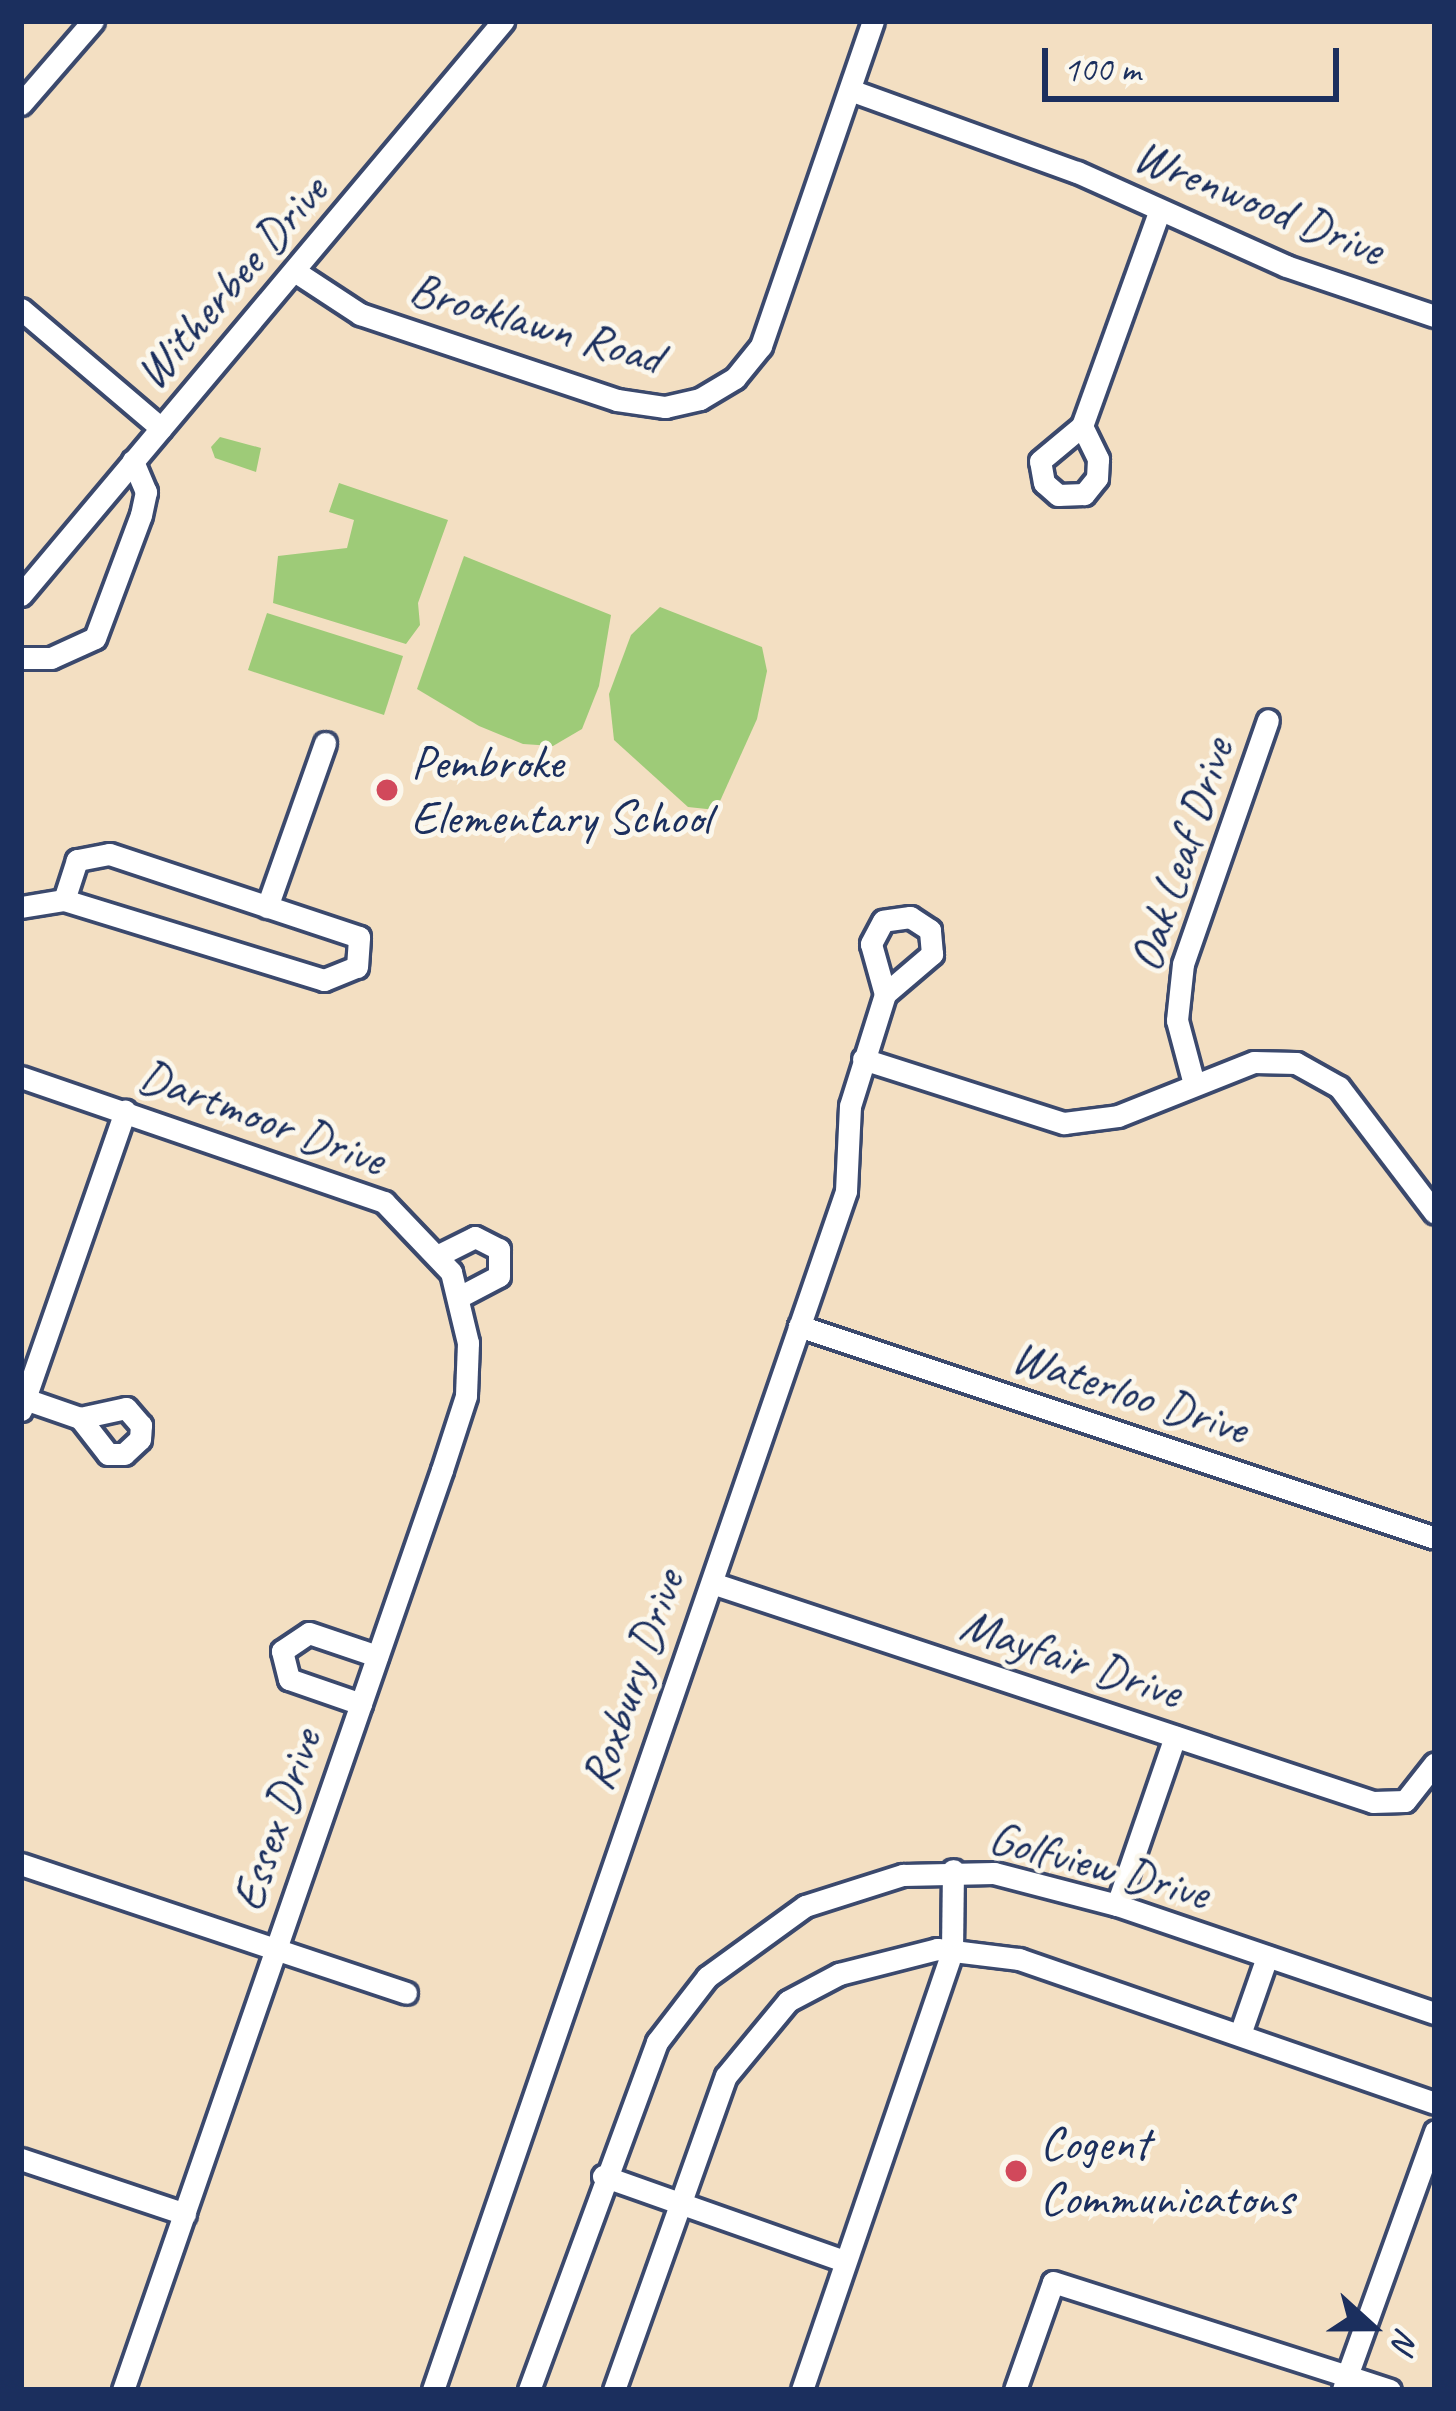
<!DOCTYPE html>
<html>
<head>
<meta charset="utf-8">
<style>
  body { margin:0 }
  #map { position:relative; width:1456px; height:2411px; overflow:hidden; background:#f3dfc2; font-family:Caveat,sans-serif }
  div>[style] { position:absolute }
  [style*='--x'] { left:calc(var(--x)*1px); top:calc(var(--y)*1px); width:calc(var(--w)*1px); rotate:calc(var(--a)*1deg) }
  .green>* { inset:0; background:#9ecb78 }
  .roads { filter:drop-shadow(3px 0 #3b496d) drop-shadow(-3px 0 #3b496d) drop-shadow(0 3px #3b496d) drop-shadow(0 -3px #3b496d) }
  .minor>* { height:21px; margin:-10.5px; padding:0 10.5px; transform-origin:10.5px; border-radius:10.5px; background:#fff }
  .dots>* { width:33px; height:33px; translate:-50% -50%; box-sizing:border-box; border:6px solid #fbf7ec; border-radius:50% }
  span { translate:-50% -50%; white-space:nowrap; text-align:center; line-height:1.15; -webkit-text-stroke:10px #fbf7ec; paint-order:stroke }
  .street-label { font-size:48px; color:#1b2f5e }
  .poi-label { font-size:48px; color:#1b2f5e }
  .left { translate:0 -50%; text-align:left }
  .frame { position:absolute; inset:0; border:24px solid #1b2f5e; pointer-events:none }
  .north { position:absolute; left:1312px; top:2267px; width:120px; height:120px; -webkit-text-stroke:9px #fbf7ec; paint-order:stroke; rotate:111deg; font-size:33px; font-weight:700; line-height:48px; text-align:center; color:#1b2f5e }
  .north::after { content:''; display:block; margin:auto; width:42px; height:54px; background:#1b2f5e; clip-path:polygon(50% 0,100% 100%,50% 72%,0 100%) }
  .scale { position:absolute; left:1042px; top:48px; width:297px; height:54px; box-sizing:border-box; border:6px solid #1b2f5e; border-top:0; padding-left:15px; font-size:36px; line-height:42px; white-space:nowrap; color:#1b2f5e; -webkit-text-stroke:9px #fbf7ec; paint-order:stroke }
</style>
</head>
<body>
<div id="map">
  <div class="green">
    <div style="clip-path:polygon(220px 437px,261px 448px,256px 472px,215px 458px,211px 447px)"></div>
    <div style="clip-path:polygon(339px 483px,448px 520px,418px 603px,420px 625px,406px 644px,273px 603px,278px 556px,347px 548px,354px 520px,329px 512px)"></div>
    <div style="clip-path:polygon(464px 556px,611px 615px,599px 686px,582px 729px,553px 746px,523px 744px,479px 726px,417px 689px)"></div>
    <div style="clip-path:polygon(660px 607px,762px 647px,767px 671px,757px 719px,716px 810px,688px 807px,614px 740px,609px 694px,631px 635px)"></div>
    <div style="clip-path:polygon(267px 613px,403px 656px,384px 715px,248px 670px)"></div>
  </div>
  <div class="roads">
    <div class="minor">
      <div style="--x:850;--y:90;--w:241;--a:19.9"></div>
      <div style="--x:1077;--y:172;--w:229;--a:24.2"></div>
      <div style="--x:1286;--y:266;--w:157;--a:18.6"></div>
      <div style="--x:21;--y:104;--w:110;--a:-49.1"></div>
      <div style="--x:296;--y:272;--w:77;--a:33.3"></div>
      <div style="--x:360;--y:314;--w:271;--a:18.5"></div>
      <div style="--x:617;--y:400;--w:49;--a:8.3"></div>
      <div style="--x:665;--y:407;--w:36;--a:-13"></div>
      <div style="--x:700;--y:399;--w:41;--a:-31"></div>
      <div style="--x:735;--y:378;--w:41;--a:-50.9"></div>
      <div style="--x:761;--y:346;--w:344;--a:-71"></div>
      <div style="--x:21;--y:309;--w:184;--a:40.4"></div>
      <div style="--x:1082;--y:426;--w:37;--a:64"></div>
      <div style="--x:1098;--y:459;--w:19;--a:93"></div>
      <div style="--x:1097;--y:478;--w:21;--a:129"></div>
      <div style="--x:1084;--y:494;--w:26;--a:178"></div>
      <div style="--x:1058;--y:495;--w:18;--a:-139"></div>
      <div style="--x:1044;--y:483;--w:22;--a:-100"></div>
      <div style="--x:1040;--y:461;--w:55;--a:-39.8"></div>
      <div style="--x:1082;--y:426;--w:227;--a:-70.2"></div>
      <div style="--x:21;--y:595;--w:750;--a:-49.98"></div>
      <div style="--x:21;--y:658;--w:30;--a:0"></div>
      <div style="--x:51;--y:658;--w:48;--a:-24.4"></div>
      <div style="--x:95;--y:638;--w:131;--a:-69.5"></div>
      <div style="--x:141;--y:515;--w:24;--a:-78"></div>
      <div style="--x:146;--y:492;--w:34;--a:-113"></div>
      <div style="--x:21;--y:907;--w:44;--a:-9.2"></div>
      <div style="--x:64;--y:900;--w:272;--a:17.1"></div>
      <div style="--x:324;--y:980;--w:35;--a:-22"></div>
      <div style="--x:357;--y:967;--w:30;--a:-86"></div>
      <div style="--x:359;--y:937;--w:263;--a:-161.6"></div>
      <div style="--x:109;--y:854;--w:33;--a:169"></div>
      <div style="--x:77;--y:860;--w:42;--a:108"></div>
      <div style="--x:267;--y:907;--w:174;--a:-70.5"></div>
      <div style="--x:863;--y:1059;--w:211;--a:17.7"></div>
      <div style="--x:1064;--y:1123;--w:54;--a:-7.4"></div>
      <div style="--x:1118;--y:1116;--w:146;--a:-21.7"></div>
      <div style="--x:1254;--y:1062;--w:42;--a:1.4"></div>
      <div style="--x:1296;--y:1063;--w:49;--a:29.2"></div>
      <div style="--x:1339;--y:1087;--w:158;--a:52.7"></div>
      <div style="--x:21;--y:1077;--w:384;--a:19"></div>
      <div style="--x:384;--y:1202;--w:97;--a:46.3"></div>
      <div style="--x:451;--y:1272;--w:73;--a:76.5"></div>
      <div style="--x:468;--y:1343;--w:53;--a:92.2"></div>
      <div style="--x:466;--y:1396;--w:78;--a:108"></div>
      <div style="--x:442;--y:1470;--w:974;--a:109.12"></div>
      <div style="--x:1194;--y:1084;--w:66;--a:-104.9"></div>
      <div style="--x:1177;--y:1020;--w:56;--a:-83.9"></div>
      <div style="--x:1183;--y:964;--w:258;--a:-70.8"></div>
      <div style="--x:439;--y:1255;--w:40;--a:-26.6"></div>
      <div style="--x:475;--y:1237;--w:27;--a:27"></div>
      <div style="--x:499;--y:1249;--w:27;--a:90"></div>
      <div style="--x:499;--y:1276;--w:43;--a:152.2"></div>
      <div style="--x:799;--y:1326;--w:670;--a:18.43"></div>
      <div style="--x:25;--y:1399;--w:58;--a:19.1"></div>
      <div style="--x:80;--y:1418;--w:47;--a:-12.3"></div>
      <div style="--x:126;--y:1408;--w:23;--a:49"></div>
      <div style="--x:141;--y:1425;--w:14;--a:94"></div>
      <div style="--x:140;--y:1439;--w:22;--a:137"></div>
      <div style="--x:124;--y:1454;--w:16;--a:180"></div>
      <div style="--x:108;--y:1454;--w:46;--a:-127.9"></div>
      <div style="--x:21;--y:1410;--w:317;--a:-70.8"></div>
      <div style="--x:712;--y:1583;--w:696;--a:18.33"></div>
      <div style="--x:1373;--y:1802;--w:32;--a:-2"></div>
      <div style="--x:1405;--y:1801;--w:48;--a:-51.7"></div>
      <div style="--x:361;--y:1704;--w:76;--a:-160.9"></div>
      <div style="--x:289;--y:1679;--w:29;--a:-104"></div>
      <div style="--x:282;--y:1651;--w:32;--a:-34"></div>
      <div style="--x:309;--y:1633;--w:72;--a:18.7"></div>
      <div style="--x:21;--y:1864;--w:406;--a:18.5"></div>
      <div style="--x:1117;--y:1905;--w:178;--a:-71"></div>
      <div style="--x:1240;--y:2034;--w:82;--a:-70.7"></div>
      <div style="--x:21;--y:2159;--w:173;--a:18.5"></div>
      <div style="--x:603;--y:2176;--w:256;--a:19.4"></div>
      <div style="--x:433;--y:2390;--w:1268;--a:-70.99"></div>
      <div style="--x:846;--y:1191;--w:85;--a:-87.3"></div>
      <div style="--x:850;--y:1106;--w:117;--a:-72.6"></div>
      <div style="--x:885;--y:994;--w:62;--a:-40.4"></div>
      <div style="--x:932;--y:954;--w:24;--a:-95"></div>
      <div style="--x:930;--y:930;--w:24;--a:-147"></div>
      <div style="--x:910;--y:917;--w:27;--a:172"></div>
      <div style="--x:883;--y:921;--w:26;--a:118"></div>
      <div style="--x:871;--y:944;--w:52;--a:74.4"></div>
      <div style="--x:529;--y:2390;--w:371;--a:-69.8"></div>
      <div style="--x:657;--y:2042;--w:82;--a:-52.4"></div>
      <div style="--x:707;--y:1977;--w:121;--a:-35.9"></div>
      <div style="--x:805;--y:1906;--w:103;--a:-17.6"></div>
      <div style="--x:903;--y:1875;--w:91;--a:-1.3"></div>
      <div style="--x:994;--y:1873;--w:127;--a:14.6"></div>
      <div style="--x:1117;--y:1905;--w:336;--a:18.8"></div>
      <div style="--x:614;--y:2390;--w:333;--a:-70.4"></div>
      <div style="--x:726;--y:2076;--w:97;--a:-50.4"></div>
      <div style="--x:788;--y:2001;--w:58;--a:-27.9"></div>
      <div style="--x:839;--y:1974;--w:101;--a:-14.3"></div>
      <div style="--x:937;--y:1949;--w:83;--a:7"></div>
      <div style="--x:1019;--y:1959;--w:440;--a:19.1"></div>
      <div style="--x:802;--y:2390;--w:464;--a:-71.1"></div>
      <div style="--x:952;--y:1951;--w:81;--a:-89.3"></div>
      <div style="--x:1015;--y:2390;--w:114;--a:-70.6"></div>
      <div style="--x:1053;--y:2282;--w:309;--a:17.7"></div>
      <div style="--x:1347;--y:2376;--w:260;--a:-70.2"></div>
      <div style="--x:1343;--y:2390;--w:15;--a:-74"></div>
      <div style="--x:1347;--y:2376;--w:45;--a:18"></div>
    </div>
  </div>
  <div class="dots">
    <div style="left:387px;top:790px;background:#d1495b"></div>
    <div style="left:1016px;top:2171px;background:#d1495b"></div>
  </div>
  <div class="street-label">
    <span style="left:1259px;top:202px;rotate:22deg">Wrenwood Drive</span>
    <span style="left:231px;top:282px;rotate:-49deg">Witherbee Drive</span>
    <span style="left:536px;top:323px;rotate:16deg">Brooklawn Road</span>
    <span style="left:1181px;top:855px;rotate:-72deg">Oak Leaf Drive</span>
    <span style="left:262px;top:1117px;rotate:20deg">Dartmoor Drive</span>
    <span style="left:1130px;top:1392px;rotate:18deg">Waterloo Drive</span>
    <span style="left:1071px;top:1658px;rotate:18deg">Mayfair Drive</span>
    <span style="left:632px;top:1680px;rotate:-71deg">Roxbury Drive</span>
    <span style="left:276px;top:1820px;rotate:-71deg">Essex Drive</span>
    <span style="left:1099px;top:1865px;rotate:15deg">Golfview Drive</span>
  </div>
  <div class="poi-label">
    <span class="left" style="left:411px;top:790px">Pembroke<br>Elementary School</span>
    <span class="left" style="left:1040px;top:2171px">Cogent<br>Communicatons</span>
  </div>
  <div class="frame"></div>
  <div class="north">N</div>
  <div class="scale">100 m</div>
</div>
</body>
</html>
